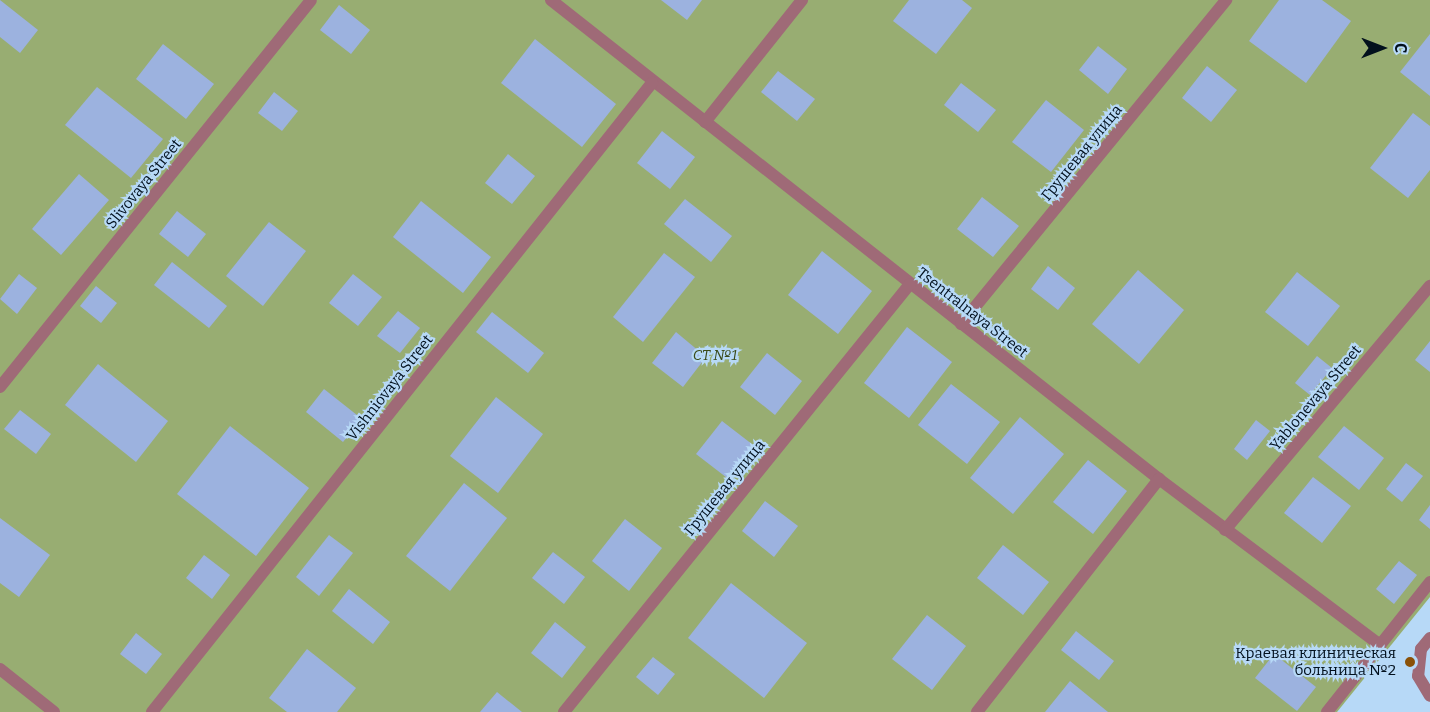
<!DOCTYPE html>
<html>
<head>
<meta charset="utf-8">
<style>
  body { margin:0 }
  #map { position:relative; width:1430px; height:712px; overflow:hidden; background:#b7d9f7; font-family:Bitter,serif }
  div>[style] { position:absolute }
  [style*='--x'] { left:calc(var(--x)*1px); top:calc(var(--y)*1px); width:calc(var(--w)*1px); rotate:calc(var(--a)*1deg) }
  .green>* { inset:0; background:#98ad72 }
  .building>* { inset:0; background:#9cb2df }
  .lane>* { height:12px; margin:-6px; padding:0 6px; transform-origin:6px; border-radius:6px; background:#9f6a77 }
  .street>* { height:12px; margin:-6px; padding:0 6px; transform-origin:6px; border-radius:6px; background:#9f6a77 }
  .dots>* { width:16px; height:16px; translate:-50% -50%; box-sizing:border-box; border:3px solid #b7d9f7; border-radius:50% }
  span { translate:-50% -50%; white-space:nowrap; text-align:center; line-height:1.15; -webkit-text-stroke:4.5px #b7d9f7; paint-order:stroke }
  .street-label { font-size:15px; color:#02101d }
  .park-label { font-size:15px; color:#3b4b19; font-style:italic }
  .poi-label { font-size:15px; color:#02101d }
  .right { translate:-100% -50%; text-align:right }
  .north { position:absolute; left:1352px; top:18px; width:60px; height:60px; -webkit-text-stroke:4px #b7d9f7; paint-order:stroke; rotate:90deg; font-size:16px; font-weight:700; line-height:24px; text-align:center; color:#02101d }
  .north::after { content:''; display:block; margin:auto; width:21px; height:27px; background:#02101d; clip-path:polygon(50% 0,100% 100%,50% 72%,0 100%) }
</style>
</head>
<body>
<div id="map">
  <div class="green">
    <div style="clip-path:polygon(0 0,1430px 0,1430px 597px,1337px 712px,0 712px)"></div>
  </div>
  <div class="building">
    <div style="clip-path:polygon(0 0,38px 30px,20px 53px,0 37px)"></div>
    <div style="clip-path:polygon(661px 0,702px 0,687px 20px)"></div>
    <div style="clip-path:polygon(909px 0,962px 0,972px 8px,936px 54px,893px 21px)"></div>
    <div style="clip-path:polygon(1279px 0,1322px 0,1351px 21px,1306px 83px,1249px 41px)"></div>
    <div style="clip-path:polygon(339px 5px,370px 30px,351px 54px,320px 30px)"></div>
    <div style="clip-path:polygon(1430px 34px,1430px 96px,1400px 72px)"></div>
    <div style="clip-path:polygon(535px 39px,616px 104px,582px 147px,501px 83px)"></div>
    <div style="clip-path:polygon(163px 44px,214px 84px,186px 119px,136px 79px)"></div>
    <div style="clip-path:polygon(1098px 46px,1127px 69px,1108px 94px,1079px 70px)"></div>
    <div style="clip-path:polygon(1207px 66px,1237px 90px,1211px 122px,1182px 98px)"></div>
    <div style="clip-path:polygon(778px 71px,815px 99px,797px 121px,761px 92px)"></div>
    <div style="clip-path:polygon(961px 83px,996px 110px,978px 132px,944px 105px)"></div>
    <div style="clip-path:polygon(97px 87px,163px 139px,131px 178px,65px 125px)"></div>
    <div style="clip-path:polygon(274px 92px,298px 111px,282px 131px,258px 113px)"></div>
    <div style="clip-path:polygon(1046px 100px,1084px 130px,1051px 172px,1012px 142px)"></div>
    <div style="clip-path:polygon(1413px 113px,1430px 126px,1430px 170px,1408px 198px,1370px 168px)"></div>
    <div style="clip-path:polygon(662px 131px,695px 157px,670px 189px,637px 163px)"></div>
    <div style="clip-path:polygon(508px 154px,535px 176px,512px 204px,485px 183px)"></div>
    <div style="clip-path:polygon(79px 174px,109px 200px,61px 255px,32px 229px)"></div>
    <div style="clip-path:polygon(982px 197px,1019px 226px,993px 257px,957px 229px)"></div>
    <div style="clip-path:polygon(685px 199px,732px 236px,711px 262px,664px 224px)"></div>
    <div style="clip-path:polygon(421px 201px,491px 257px,463px 293px,393px 237px)"></div>
    <div style="clip-path:polygon(177px 211px,206px 234px,188px 257px,159px 234px)"></div>
    <div style="clip-path:polygon(269px 222px,306px 251px,263px 306px,226px 276px)"></div>
    <div style="clip-path:polygon(822px 251px,872px 291px,838px 334px,788px 295px)"></div>
    <div style="clip-path:polygon(664px 253px,695px 277px,643px 342px,613px 317px)"></div>
    <div style="clip-path:polygon(172px 262px,227px 306px,209px 328px,154px 285px)"></div>
    <div style="clip-path:polygon(1048px 266px,1075px 288px,1058px 310px,1031px 289px)"></div>
    <div style="clip-path:polygon(1138px 270px,1184px 310px,1139px 364px,1092px 324px)"></div>
    <div style="clip-path:polygon(1297px 272px,1340px 306px,1308px 346px,1265px 312px)"></div>
    <div style="clip-path:polygon(19px 274px,37px 288px,17px 314px,0 299px)"></div>
    <div style="clip-path:polygon(353px 274px,382px 297px,358px 326px,329px 303px)"></div>
    <div style="clip-path:polygon(96px 286px,117px 303px,101px 323px,80px 306px)"></div>
    <div style="clip-path:polygon(398px 311px,420px 328px,400px 353px,377px 336px)"></div>
    <div style="clip-path:polygon(492px 312px,544px 353px,528px 373px,476px 332px)"></div>
    <div style="clip-path:polygon(907px 327px,952px 362px,909px 418px,864px 383px)"></div>
    <div style="clip-path:polygon(676px 332px,706px 357px,683px 387px,652px 363px)"></div>
    <div style="clip-path:polygon(1430px 341px,1430px 372px,1415px 360px)"></div>
    <div style="clip-path:polygon(767px 353px,802px 381px,775px 415px,740px 387px)"></div>
    <div style="clip-path:polygon(1317px 356px,1332px 368px,1310px 395px,1295px 383px)"></div>
    <div style="clip-path:polygon(98px 364px,168px 421px,136px 462px,65px 405px)"></div>
    <div style="clip-path:polygon(951px 384px,1000px 422px,967px 464px,918px 425px)"></div>
    <div style="clip-path:polygon(324px 389px,362px 419px,343px 442px,306px 412px)"></div>
    <div style="clip-path:polygon(496px 397px,543px 434px,498px 493px,450px 456px)"></div>
    <div style="clip-path:polygon(20px 410px,51px 434px,36px 454px,4px 429px)"></div>
    <div style="clip-path:polygon(1020px 417px,1064px 454px,1013px 514px,970px 478px)"></div>
    <div style="clip-path:polygon(1256px 420px,1270px 431px,1247px 460px,1234px 449px)"></div>
    <div style="clip-path:polygon(722px 421px,757px 448px,731px 481px,696px 454px)"></div>
    <div style="clip-path:polygon(230px 426px,309px 488px,256px 556px,177px 494px)"></div>
    <div style="clip-path:polygon(1344px 426px,1384px 458px,1359px 490px,1318px 457px)"></div>
    <div style="clip-path:polygon(1088px 460px,1127px 491px,1093px 534px,1053px 502px)"></div>
    <div style="clip-path:polygon(1406px 463px,1423px 476px,1402px 502px,1386px 489px)"></div>
    <div style="clip-path:polygon(1313px 477px,1351px 506px,1322px 543px,1284px 513px)"></div>
    <div style="clip-path:polygon(464px 483px,507px 518px,450px 591px,406px 556px)"></div>
    <div style="clip-path:polygon(765px 501px,798px 526px,774px 557px,742px 531px)"></div>
    <div style="clip-path:polygon(1430px 505px,1430px 529px,1419px 520px)"></div>
    <div style="clip-path:polygon(0 518px,50px 555px,19px 597px,0 583px)"></div>
    <div style="clip-path:polygon(625px 519px,662px 548px,629px 591px,592px 561px)"></div>
    <div style="clip-path:polygon(329px 535px,353px 553px,319px 596px,296px 577px)"></div>
    <div style="clip-path:polygon(1003px 545px,1049px 582px,1023px 615px,977px 578px)"></div>
    <div style="clip-path:polygon(553px 552px,585px 577px,564px 604px,532px 578px)"></div>
    <div style="clip-path:polygon(204px 555px,230px 575px,212px 599px,186px 578px)"></div>
    <div style="clip-path:polygon(1399px 561px,1417px 575px,1394px 604px,1376px 589px)"></div>
    <div style="clip-path:polygon(731px 583px,807px 643px,764px 698px,688px 638px)"></div>
    <div style="clip-path:polygon(349px 589px,390px 622px,373px 644px,332px 611px)"></div>
    <div style="clip-path:polygon(927px 615px,966px 646px,932px 690px,892px 659px)"></div>
    <div style="clip-path:polygon(555px 622px,586px 647px,562px 678px,531px 653px)"></div>
    <div style="clip-path:polygon(1076px 631px,1114px 661px,1099px 680px,1061px 650px)"></div>
    <div style="clip-path:polygon(136px 633px,162px 654px,146px 674px,120px 654px)"></div>
    <div style="clip-path:polygon(307px 649px,356px 688px,337px 712px,287px 712px,269px 698px)"></div>
    <div style="clip-path:polygon(1274px 654px,1316px 687px,1297px 711px,1255px 678px)"></div>
    <div style="clip-path:polygon(653px 657px,675px 674px,658px 695px,636px 677px)"></div>
    <div style="clip-path:polygon(1070px 681px,1108px 712px,1045px 712px)"></div>
    <div style="clip-path:polygon(497px 692px,522px 712px,480px 712px)"></div>
  </div>
  <div class="lane">
    <div style="--x:1430;--y:638;--w:14;--a:129"></div>
    <div style="--x:1421;--y:649;--w:27;--a:96"></div>
    <div style="--x:1418;--y:676;--w:23;--a:59"></div>
  </div>
  <div class="street">
    <div style="--x:551;--y:0;--w:774;--a:38.23"></div>
    <div style="--x:1159;--y:479;--w:275;--a:36.9"></div>
    <div style="--x:705;--y:122;--w:156;--a:-51.5"></div>
    <div style="--x:961;--y:324;--w:419;--a:-50.7"></div>
    <div style="--x:0;--y:387;--w:496;--a:-51.2"></div>
    <div style="--x:1225;--y:530;--w:319;--a:-50"></div>
    <div style="--x:0;--y:669;--w:69;--a:38.5"></div>
    <div style="--x:152;--y:712;--w:804;--a:-51.52"></div>
    <div style="--x:564;--y:712;--w:550;--a:-51.05"></div>
    <div style="--x:977;--y:712;--w:296;--a:-52"></div>
    <div style="--x:1327;--y:712;--w:166;--a:-51.6"></div>
  </div>
  <div class="dots">
    <div style="left:1410px;top:662px;background:#8a5107"></div>
  </div>
  <div class="street-label">
    <span style="left:1082px;top:153px;rotate:-51deg">Грушевая улица</span>
    <span style="left:144px;top:184px;rotate:-51deg">Slivovaya Street</span>
    <span style="left:972px;top:313px;rotate:38deg">Tsentralnaya Street</span>
    <span style="left:390px;top:388px;rotate:-52deg">Vishniovaya Street</span>
    <span style="left:1316px;top:398px;rotate:-50deg">Yablonevaya Street</span>
    <span style="left:725px;top:488px;rotate:-51deg">Грушевая улица</span>
  </div>
  <div class="park-label">
    <span style="left:715px;top:356px">СТ №1</span>
  </div>
  <div class="poi-label">
    <span class="right" style="left:1396px;top:662px">Краевая клиническая<br>больница №2</span>
  </div>
  <div class="north">С</div>
</div>
</body>
</html>
